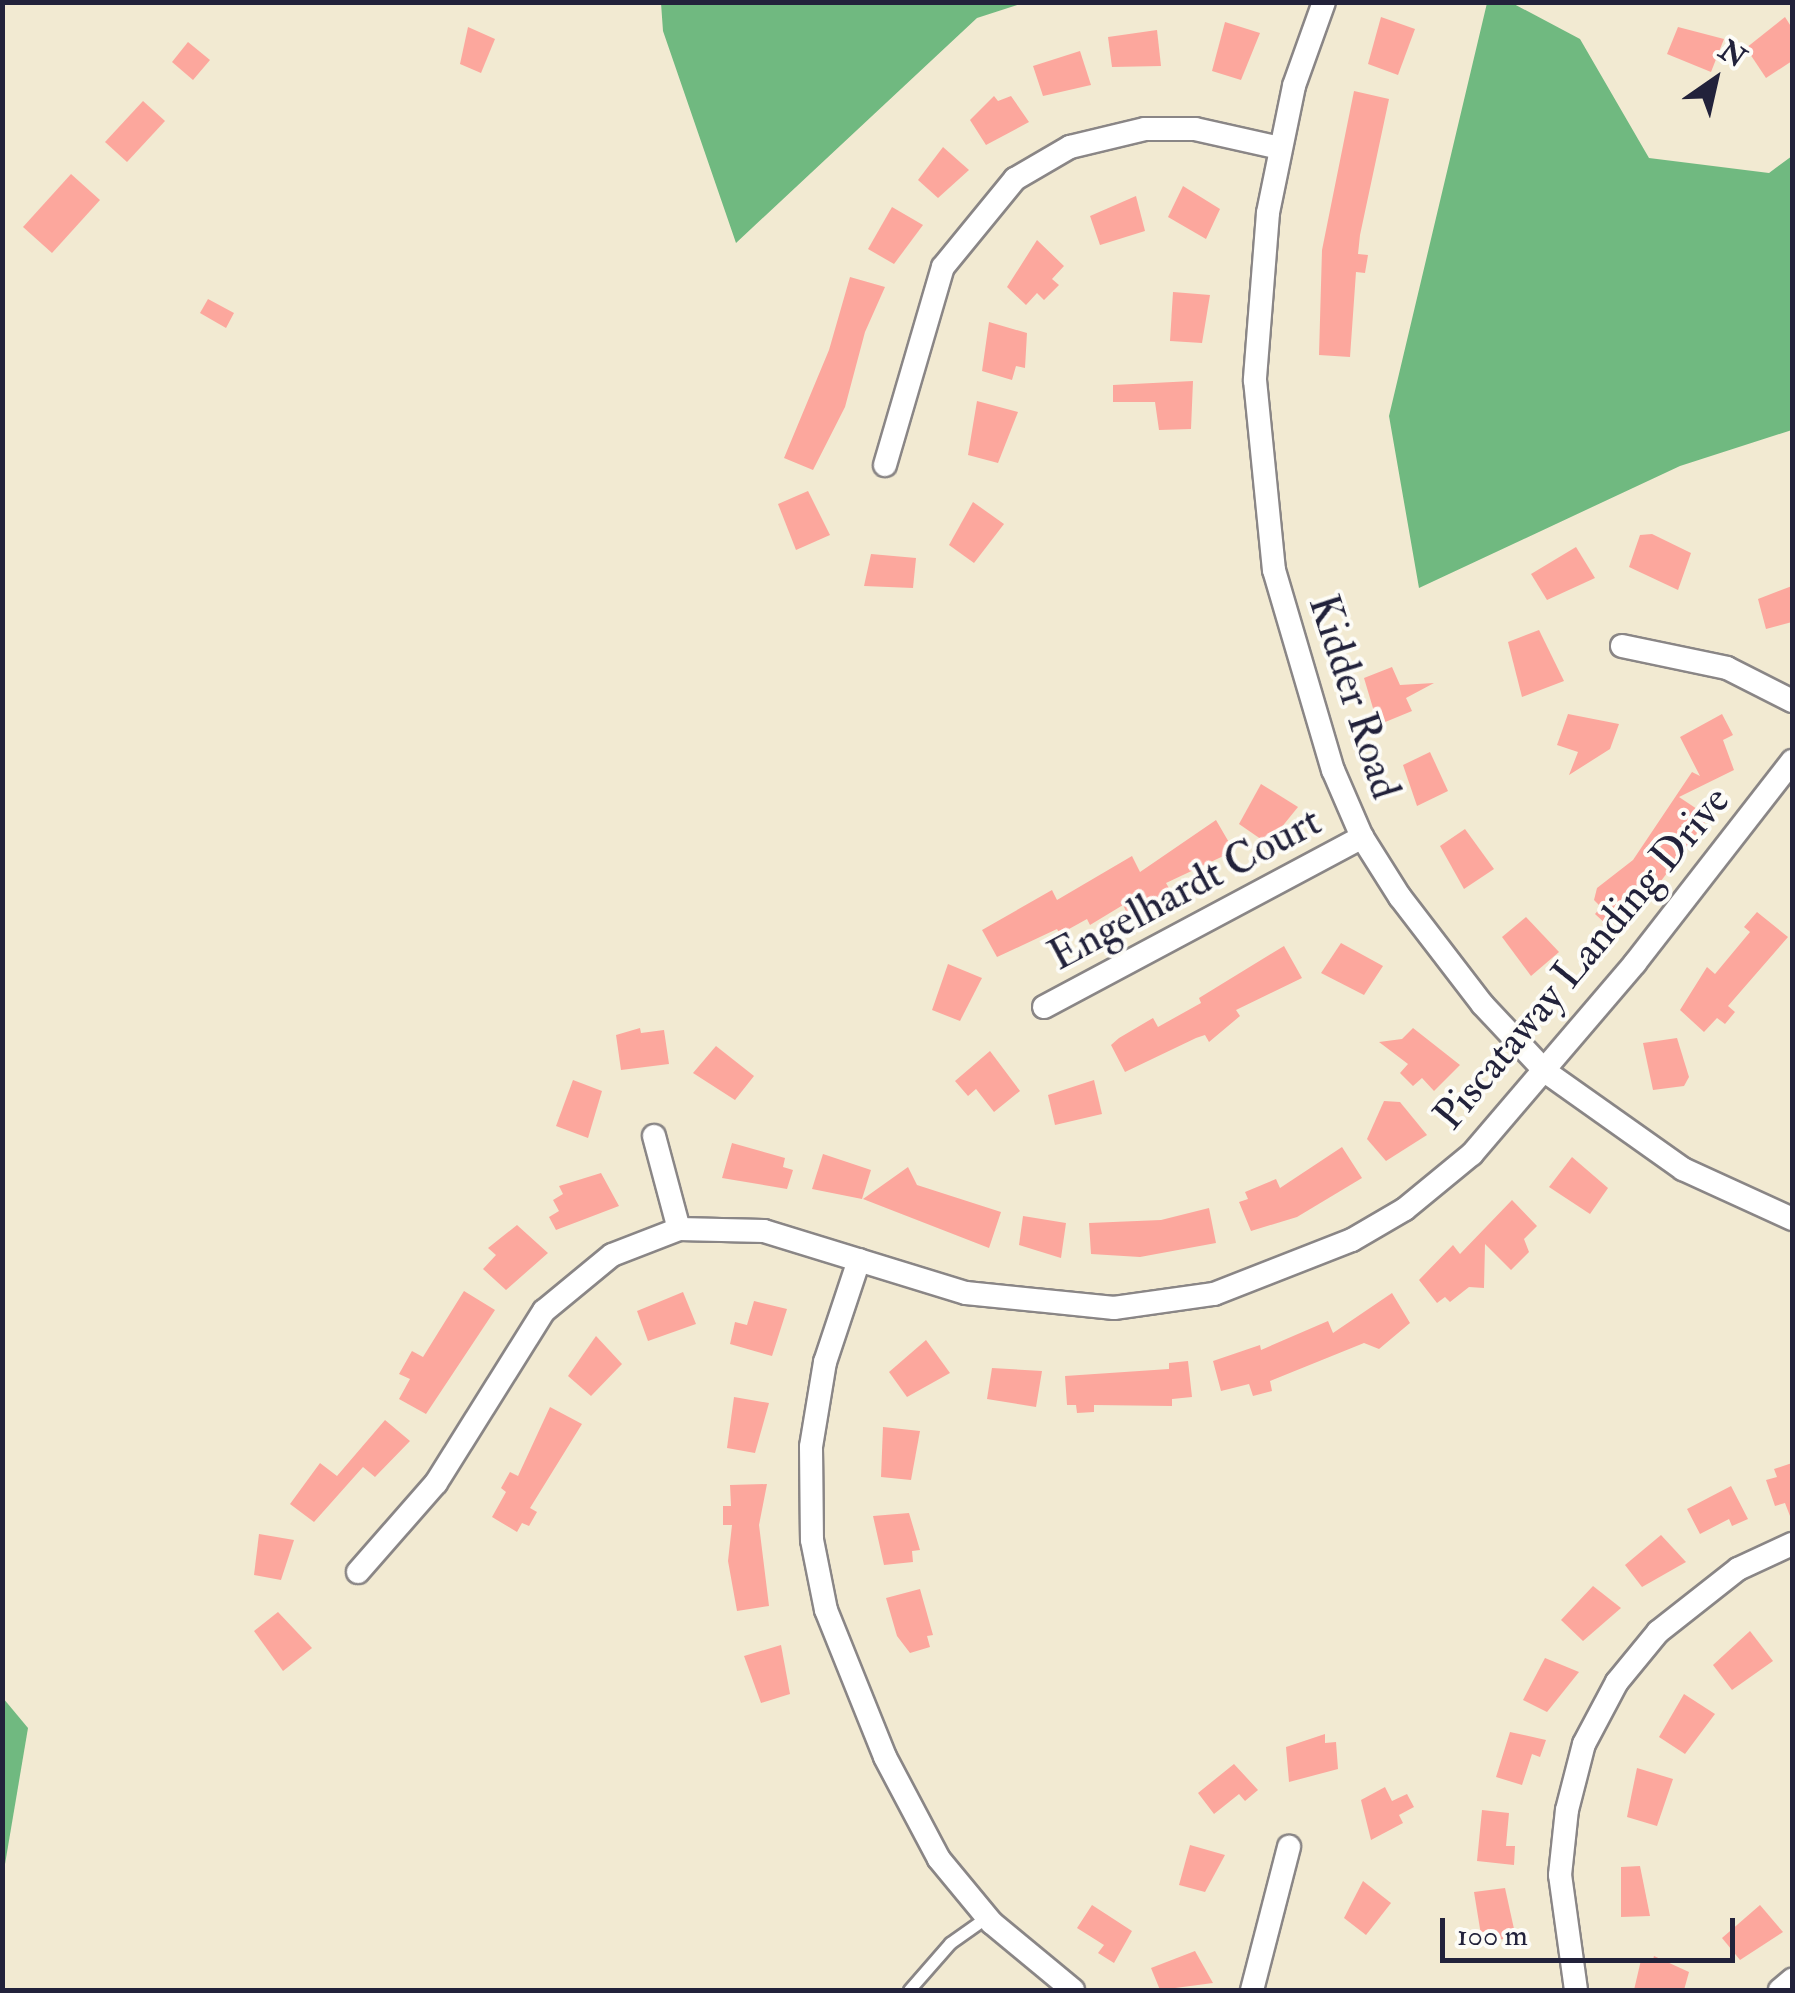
<!DOCTYPE html>
<html>
<head>
<meta charset="utf-8">
<style>
  body { margin:0 }
  #map { position:relative; width:1795px; height:1993px; overflow:hidden; background:#f2ead2; font-family:"IM FELL Double Pica",serif }
  div>[style] { position:absolute }
  [style*='--x'] { left:calc(var(--x)*1px); top:calc(var(--y)*1px); width:calc(var(--w)*1px); rotate:calc(var(--a)*1deg) }
  .forest>* { inset:0; background:#70b980 }
  .building>* { inset:0; background:#fca79d }
  .roads { filter:drop-shadow(2px 0 #8a8686) drop-shadow(-2px 0 #8a8686) drop-shadow(0 2px #8a8686) drop-shadow(0 -2px #8a8686) }
  .lane>* { height:11px; margin:-5.5px; padding:0 5.5px; transform-origin:5.5px; border-radius:5.5px; background:#fff }
  .street>* { height:22px; margin:-11px; padding:0 11px; transform-origin:11px; border-radius:11px; background:#fff }
  span { translate:-50% -50%; white-space:nowrap; text-align:center; line-height:1.15; -webkit-text-stroke:8px #fdfcf7; paint-order:stroke }
  .street-label { font-size:42px; color:#22223b }
  .frame { position:absolute; inset:0; border:5px solid #22223b; pointer-events:none }
  .north { position:absolute; left:1665px; top:30px; width:100px; height:100px; -webkit-text-stroke:8px #fdfcf7; paint-order:stroke; rotate:34deg; font-size:28px; font-weight:700; line-height:40px; text-align:center; color:#22223b }
  .north::after { content:''; display:block; margin:auto; width:35px; height:45px; background:#22223b; clip-path:polygon(50% 0,100% 100%,50% 72%,0 100%) }
  .scale { position:absolute; left:1440px; top:1918px; width:295px; height:45px; box-sizing:border-box; border:5px solid #22223b; border-top:0; padding-left:12px; font-size:30px; line-height:35px; white-space:nowrap; color:#22223b; -webkit-text-stroke:8px #fdfcf7; paint-order:stroke }
</style>
</head>
<body>
<div id="map">
  <div class="forest">
    <div style="clip-path:polygon(661px 3px,661px 2px,1023px 3px,977px 18px,736px 243px,663px 31px)"></div>
    <div style="clip-path:polygon(1487px 3px,1512px 3px,1580px 39px,1649px 158px,1769px 173px,1792px 156px,1792px 430px,1680px 466px,1419px 588px,1389px 416px)"></div>
    <div style="clip-path:polygon(3px 1698px,28px 1728px,3px 1876px)"></div>
  </div>
  <div class="building">
    <div style="clip-path:polygon(1381px 17px,1415px 29px,1398px 75px,1368px 64px)"></div>
    <div style="clip-path:polygon(1785px 17px,1792px 28px,1792px 61px,1766px 78px,1746px 48px)"></div>
    <div style="clip-path:polygon(1225px 22px,1260px 33px,1241px 80px,1212px 71px)"></div>
    <div style="clip-path:polygon(468px 27px,495px 39px,481px 73px,460px 64px)"></div>
    <div style="clip-path:polygon(1678px 27px,1724px 39px,1711px 72px,1667px 54px)"></div>
    <div style="clip-path:polygon(1157px 30px,1161px 66px,1112px 67px,1108px 37px)"></div>
    <div style="clip-path:polygon(188px 42px,210px 60px,193px 80px,172px 62px)"></div>
    <div style="clip-path:polygon(1080px 51px,1091px 85px,1043px 96px,1033px 66px)"></div>
    <div style="clip-path:polygon(1354px 91px,1389px 99px,1360px 235px,1358px 254px,1368px 255px,1365px 273px,1356px 272px,1350px 357px,1319px 355px,1322px 250px)"></div>
    <div style="clip-path:polygon(994px 96px,998px 101px,1011px 96px,1029px 122px,986px 145px,970px 120px)"></div>
    <div style="clip-path:polygon(143px 101px,165px 121px,127px 162px,105px 142px)"></div>
    <div style="clip-path:polygon(943px 147px,969px 170px,938px 198px,918px 180px)"></div>
    <div style="clip-path:polygon(71px 174px,100px 200px,52px 253px,23px 227px)"></div>
    <div style="clip-path:polygon(1183px 186px,1220px 209px,1206px 239px,1168px 217px)"></div>
    <div style="clip-path:polygon(1136px 196px,1145px 231px,1100px 245px,1090px 216px)"></div>
    <div style="clip-path:polygon(892px 207px,923px 225px,894px 264px,868px 249px)"></div>
    <div style="clip-path:polygon(1037px 240px,1064px 266px,1052px 279px,1059px 285px,1044px 300px,1037px 293px,1026px 305px,1007px 287px)"></div>
    <div style="clip-path:polygon(850px 277px,885px 287px,865px 332px,845px 407px,813px 470px,784px 458px,829px 350px)"></div>
    <div style="clip-path:polygon(1173px 292px,1210px 295px,1202px 343px,1170px 341px)"></div>
    <div style="clip-path:polygon(208px 299px,234px 313px,226px 328px,200px 313px)"></div>
    <div style="clip-path:polygon(989px 322px,1027px 333px,1025px 368px,1016px 366px,1012px 380px,982px 371px)"></div>
    <div style="clip-path:polygon(1193px 381px,1191px 429px,1159px 430px,1155px 402px,1113px 402px,1113px 385px)"></div>
    <div style="clip-path:polygon(977px 401px,1018px 412px,998px 463px,968px 455px)"></div>
    <div style="clip-path:polygon(808px 491px,830px 535px,796px 550px,778px 504px)"></div>
    <div style="clip-path:polygon(973px 502px,1004px 524px,974px 563px,949px 545px)"></div>
    <div style="clip-path:polygon(1652px 534px,1691px 553px,1678px 590px,1629px 567px,1640px 535px)"></div>
    <div style="clip-path:polygon(1576px 547px,1595px 578px,1547px 600px,1531px 574px)"></div>
    <div style="clip-path:polygon(871px 554px,916px 558px,913px 588px,864px 586px)"></div>
    <div style="clip-path:polygon(1792px 586px,1792px 622px,1766px 629px,1758px 599px)"></div>
    <div style="clip-path:polygon(1539px 630px,1564px 681px,1522px 697px,1508px 642px)"></div>
    <div style="clip-path:polygon(1392px 667px,1400px 685px,1434px 683px,1406px 698px,1412px 711px,1378px 725px,1364px 678px)"></div>
    <div style="clip-path:polygon(1568px 714px,1619px 724px,1610px 749px,1569px 775px,1578px 752px,1557px 745px)"></div>
    <div style="clip-path:polygon(1722px 714px,1733px 735px,1723px 740px,1734px 770px,1679px 797px,1709px 817px,1646px 901px,1607px 925px,1595px 914px,1601px 907px,1594px 900px,1597px 888px,1633px 860px,1692px 772px,1700px 776px,1680px 737px)"></div>
    <div style="clip-path:polygon(1430px 752px,1448px 791px,1417px 806px,1403px 765px)"></div>
    <div style="clip-path:polygon(1261px 784px,1298px 807px,1268px 844px,1239px 824px)"></div>
    <div style="clip-path:polygon(1216px 820px,1234px 851px,1166px 883px,1173px 895px,1156px 904px,1128px 915px,1123px 905px,1090px 925px,1087px 919px,1060px 934px,1057px 929px,997px 957px,982px 930px,1052px 890px,1057px 900px,1132px 856px,1140px 872px)"></div>
    <div style="clip-path:polygon(1465px 829px,1494px 869px,1464px 889px,1440px 846px)"></div>
    <div style="clip-path:polygon(1757px 912px,1788px 937px,1728px 1006px,1735px 1012px,1725px 1024px,1717px 1018px,1704px 1032px,1680px 1010px,1707px 967px,1715px 974px,1750px 932px,1744px 927px)"></div>
    <div style="clip-path:polygon(1526px 917px,1559px 952px,1531px 976px,1502px 937px)"></div>
    <div style="clip-path:polygon(1341px 943px,1383px 966px,1364px 995px,1321px 973px)"></div>
    <div style="clip-path:polygon(1284px 946px,1302px 978px,1236px 1010px,1240px 1016px,1209px 1042px,1205px 1035px,1196px 1038px,1125px 1072px,1111px 1045px,1119px 1038px,1153px 1018px,1158px 1027px,1201px 1003px,1199px 998px)"></div>
    <div style="clip-path:polygon(948px 964px,982px 978px,960px 1021px,932px 1010px)"></div>
    <div style="clip-path:polygon(640px 1028px,641px 1033px,664px 1030px,669px 1064px,621px 1070px,616px 1035px)"></div>
    <div style="clip-path:polygon(1413px 1028px,1460px 1065px,1434px 1091px,1422px 1078px,1413px 1086px,1400px 1073px,1408px 1064px,1379px 1042px,1402px 1039px)"></div>
    <div style="clip-path:polygon(1677px 1038px,1689px 1077px,1684px 1086px,1653px 1090px,1643px 1043px)"></div>
    <div style="clip-path:polygon(716px 1046px,754px 1076px,735px 1100px,693px 1073px)"></div>
    <div style="clip-path:polygon(990px 1051px,1020px 1091px,994px 1112px,976px 1089px,968px 1096px,955px 1081px)"></div>
    <div style="clip-path:polygon(573px 1080px,602px 1091px,588px 1138px,556px 1126px)"></div>
    <div style="clip-path:polygon(1094px 1080px,1102px 1114px,1055px 1125px,1048px 1095px)"></div>
    <div style="clip-path:polygon(1384px 1101px,1400px 1102px,1427px 1135px,1386px 1161px,1367px 1139px)"></div>
    <div style="clip-path:polygon(732px 1143px,785px 1158px,783px 1167px,793px 1170px,787px 1189px,722px 1178px)"></div>
    <div style="clip-path:polygon(1342px 1147px,1362px 1178px,1297px 1217px,1251px 1231px,1239px 1202px,1248px 1199px,1245px 1192px,1276px 1179px,1280px 1188px)"></div>
    <div style="clip-path:polygon(823px 1154px,871px 1170px,862px 1199px,812px 1189px)"></div>
    <div style="clip-path:polygon(1572px 1157px,1608px 1188px,1590px 1214px,1549px 1187px)"></div>
    <div style="clip-path:polygon(908px 1167px,917px 1185px,1001px 1212px,989px 1248px,863px 1199px)"></div>
    <div style="clip-path:polygon(601px 1173px,619px 1206px,556px 1230px,549px 1217px,559px 1211px,553px 1200px,563px 1194px,559px 1186px)"></div>
    <div style="clip-path:polygon(1512px 1200px,1537px 1226px,1524px 1239px,1529px 1252px,1511px 1270px,1485px 1244px,1484px 1288px,1469px 1287px,1450px 1302px,1445px 1297px,1437px 1303px,1419px 1280px,1453px 1245px,1460px 1254px)"></div>
    <div style="clip-path:polygon(1209px 1208px,1216px 1243px,1140px 1257px,1091px 1254px,1089px 1223px,1161px 1220px)"></div>
    <div style="clip-path:polygon(1023px 1216px,1066px 1223px,1061px 1258px,1019px 1245px)"></div>
    <div style="clip-path:polygon(517px 1225px,548px 1253px,506px 1290px,483px 1269px,496px 1255px,488px 1248px)"></div>
    <div style="clip-path:polygon(464px 1291px,495px 1310px,426px 1414px,399px 1399px,410px 1379px,399px 1374px,412px 1351px,423px 1357px)"></div>
    <div style="clip-path:polygon(683px 1292px,696px 1324px,648px 1341px,637px 1311px)"></div>
    <div style="clip-path:polygon(1392px 1293px,1410px 1323px,1379px 1349px,1364px 1343px,1270px 1381px,1272px 1391px,1253px 1396px,1249px 1384px,1221px 1391px,1213px 1361px,1260px 1345px,1261px 1350px,1328px 1321px,1333px 1333px)"></div>
    <div style="clip-path:polygon(754px 1301px,787px 1309px,772px 1356px,730px 1344px,735px 1322px,747px 1325px)"></div>
    <div style="clip-path:polygon(596px 1336px,622px 1364px,591px 1396px,568px 1376px)"></div>
    <div style="clip-path:polygon(926px 1340px,950px 1373px,907px 1397px,889px 1372px)"></div>
    <div style="clip-path:polygon(1188px 1361px,1192px 1397px,1172px 1399px,1172px 1406px,1094px 1405px,1094px 1412px,1077px 1413px,1076px 1405px,1067px 1405px,1065px 1376px,1169px 1369px,1169px 1363px)"></div>
    <div style="clip-path:polygon(992px 1368px,1042px 1371px,1036px 1407px,987px 1399px)"></div>
    <div style="clip-path:polygon(734px 1397px,769px 1403px,755px 1453px,727px 1448px)"></div>
    <div style="clip-path:polygon(550px 1407px,582px 1424px,530px 1508px,537px 1512px,529px 1526px,522px 1523px,517px 1532px,492px 1517px,506px 1492px,501px 1488px,510px 1472px,518px 1476px)"></div>
    <div style="clip-path:polygon(385px 1420px,410px 1441px,375px 1477px,363px 1467px,314px 1522px,290px 1504px,320px 1463px,337px 1476px)"></div>
    <div style="clip-path:polygon(883px 1427px,920px 1431px,911px 1480px,881px 1477px)"></div>
    <div style="clip-path:polygon(1792px 1463px,1792px 1515px,1790px 1516px,1785px 1503px,1775px 1506px,1766px 1480px,1777px 1477px,1774px 1469px)"></div>
    <div style="clip-path:polygon(767px 1484px,759px 1525px,769px 1606px,737px 1611px,728px 1561px,732px 1525px,723px 1525px,723px 1506px,731px 1506px,730px 1485px)"></div>
    <div style="clip-path:polygon(1731px 1486px,1748px 1519px,1732px 1526px,1729px 1519px,1700px 1534px,1687px 1509px)"></div>
    <div style="clip-path:polygon(909px 1513px,920px 1550px,912px 1551px,913px 1562px,884px 1565px,873px 1516px)"></div>
    <div style="clip-path:polygon(259px 1534px,294px 1540px,281px 1580px,254px 1575px)"></div>
    <div style="clip-path:polygon(1661px 1535px,1686px 1562px,1642px 1587px,1625px 1565px)"></div>
    <div style="clip-path:polygon(1593px 1586px,1621px 1608px,1583px 1641px,1561px 1620px)"></div>
    <div style="clip-path:polygon(920px 1589px,933px 1635px,927px 1636px,930px 1647px,910px 1653px,897px 1636px,886px 1598px)"></div>
    <div style="clip-path:polygon(278px 1612px,312px 1648px,283px 1671px,254px 1631px)"></div>
    <div style="clip-path:polygon(1750px 1631px,1773px 1661px,1732px 1690px,1713px 1665px)"></div>
    <div style="clip-path:polygon(781px 1645px,790px 1694px,761px 1703px,744px 1656px)"></div>
    <div style="clip-path:polygon(1545px 1658px,1579px 1672px,1547px 1712px,1523px 1700px)"></div>
    <div style="clip-path:polygon(1684px 1694px,1715px 1714px,1685px 1754px,1659px 1737px)"></div>
    <div style="clip-path:polygon(1510px 1732px,1546px 1740px,1540px 1757px,1532px 1754px,1522px 1785px,1496px 1777px)"></div>
    <div style="clip-path:polygon(1325px 1734px,1325px 1743px,1336px 1742px,1338px 1769px,1289px 1782px,1286px 1747px)"></div>
    <div style="clip-path:polygon(1234px 1764px,1258px 1790px,1245px 1801px,1239px 1794px,1214px 1814px,1198px 1793px)"></div>
    <div style="clip-path:polygon(1637px 1768px,1673px 1779px,1657px 1826px,1627px 1817px)"></div>
    <div style="clip-path:polygon(1385px 1787px,1392px 1801px,1407px 1794px,1414px 1807px,1399px 1815px,1403px 1823px,1371px 1840px,1361px 1800px)"></div>
    <div style="clip-path:polygon(1482px 1810px,1509px 1813px,1506px 1846px,1515px 1846px,1514px 1865px,1477px 1861px)"></div>
    <div style="clip-path:polygon(1190px 1845px,1225px 1855px,1205px 1892px,1179px 1885px)"></div>
    <div style="clip-path:polygon(1640px 1866px,1650px 1916px,1621px 1917px,1621px 1867px)"></div>
    <div style="clip-path:polygon(1363px 1881px,1391px 1903px,1366px 1935px,1344px 1918px)"></div>
    <div style="clip-path:polygon(1505px 1888px,1516px 1938px,1482px 1941px,1474px 1892px)"></div>
    <div style="clip-path:polygon(1092px 1905px,1132px 1931px,1114px 1963px,1098px 1953px,1104px 1945px,1077px 1928px)"></div>
    <div style="clip-path:polygon(1760px 1905px,1783px 1932px,1740px 1960px,1722px 1938px)"></div>
    <div style="clip-path:polygon(1195px 1951px,1213px 1983px,1160px 1990px,1151px 1968px)"></div>
    <div style="clip-path:polygon(1654px 1956px,1689px 1972px,1684px 1990px,1634px 1990px,1641px 1960px,1652px 1963px)"></div>
  </div>
  <div class="roads">
    <div class="lane">
      <div style="--x:909;--y:1990;--w:62;--a:-48.9"></div>
      <div style="--x:950;--y:1943;--w:45;--a:-35.1"></div>
    </div>
    <div class="street">
      <div style="--x:1324;--y:2;--w:89;--a:109.7"></div>
      <div style="--x:1294;--y:86;--w:130;--a:101.6"></div>
      <div style="--x:1268;--y:213;--w:168;--a:94.5"></div>
      <div style="--x:1255;--y:380;--w:191;--a:84.3"></div>
      <div style="--x:1274;--y:570;--w:209;--a:73.6"></div>
      <div style="--x:1333;--y:770;--w:73;--a:66.6"></div>
      <div style="--x:1362;--y:837;--w:71;--a:57.7"></div>
      <div style="--x:1400;--y:897;--w:136;--a:52.5"></div>
      <div style="--x:1483;--y:1005;--w:92;--a:46.8"></div>
      <div style="--x:1546;--y:1072;--w:168;--a:35.3"></div>
      <div style="--x:1683;--y:1169;--w:120;--a:24.6"></div>
      <div style="--x:885;--y:465;--w:206;--a:-73.7"></div>
      <div style="--x:943;--y:267;--w:114;--a:-50.7"></div>
      <div style="--x:1015;--y:179;--w:64;--a:-30.2"></div>
      <div style="--x:1070;--y:147;--w:77;--a:-13.5"></div>
      <div style="--x:1145;--y:129;--w:50;--a:0"></div>
      <div style="--x:1195;--y:129;--w:87;--a:12.6"></div>
      <div style="--x:1622;--y:646;--w:107;--a:11.8"></div>
      <div style="--x:1727;--y:668;--w:73;--a:26.9"></div>
      <div style="--x:1044;--y:1007;--w:361;--a:-28.1"></div>
      <div style="--x:654;--y:1136;--w:96;--a:75"></div>
      <div style="--x:859;--y:1260;--w:108;--a:108.4"></div>
      <div style="--x:825;--y:1362;--w:86;--a:99.4"></div>
      <div style="--x:811;--y:1447;--w:93;--a:89.4"></div>
      <div style="--x:812;--y:1540;--w:71;--a:78.7"></div>
      <div style="--x:826;--y:1610;--w:158;--a:68.1"></div>
      <div style="--x:885;--y:1757;--w:115;--a:62.1"></div>
      <div style="--x:939;--y:1859;--w:83;--a:50.4"></div>
      <div style="--x:992;--y:1923;--w:105;--a:39.6"></div>
      <div style="--x:358;--y:1572;--w:118;--a:-48.8"></div>
      <div style="--x:436;--y:1483;--w:203;--a:-57.9"></div>
      <div style="--x:544;--y:1311;--w:88;--a:-39.5"></div>
      <div style="--x:612;--y:1255;--w:72;--a:-21.2"></div>
      <div style="--x:679;--y:1229;--w:85;--a:1.3"></div>
      <div style="--x:764;--y:1231;--w:211;--a:17.1"></div>
      <div style="--x:966;--y:1293;--w:149;--a:5.8"></div>
      <div style="--x:1114;--y:1308;--w:101;--a:-8"></div>
      <div style="--x:1214;--y:1294;--w:148;--a:-21.4"></div>
      <div style="--x:1352;--y:1240;--w:61;--a:-30.3"></div>
      <div style="--x:1405;--y:1209;--w:87;--a:-39.4"></div>
      <div style="--x:1472;--y:1154;--w:251;--a:-49.5"></div>
      <div style="--x:1635;--y:963;--w:256;--a:-52.1"></div>
      <div style="--x:1252;--y:1990;--w:148;--a:-75.5"></div>
      <div style="--x:1576;--y:1990;--w:116;--a:-97.9"></div>
      <div style="--x:1560;--y:1875;--w:65;--a:-83.9"></div>
      <div style="--x:1567;--y:1810;--w:68;--a:-75.6"></div>
      <div style="--x:1584;--y:1744;--w:70;--a:-62"></div>
      <div style="--x:1617;--y:1682;--w:65;--a:-50.6"></div>
      <div style="--x:1658;--y:1632;--w:102;--a:-38.2"></div>
      <div style="--x:1738;--y:1569;--w:60;--a:-24.8"></div>
      <div style="--x:1780;--y:1990;--w:16;--a:-40"></div>
    </div>
  </div>
  <div class="street-label">
    <span style="left:1354px;top:697px;rotate:72deg">Kidder Road</span>
    <span style="left:1185px;top:889px;rotate:-28deg">Engelhardt Court</span>
    <span style="left:1582px;top:958px;rotate:-50deg">Piscataway Landing Drive</span>
  </div>
  <div class="frame"></div>
  <div class="north">N</div>
  <div class="scale">100 m</div>
</div>
</body>
</html>
